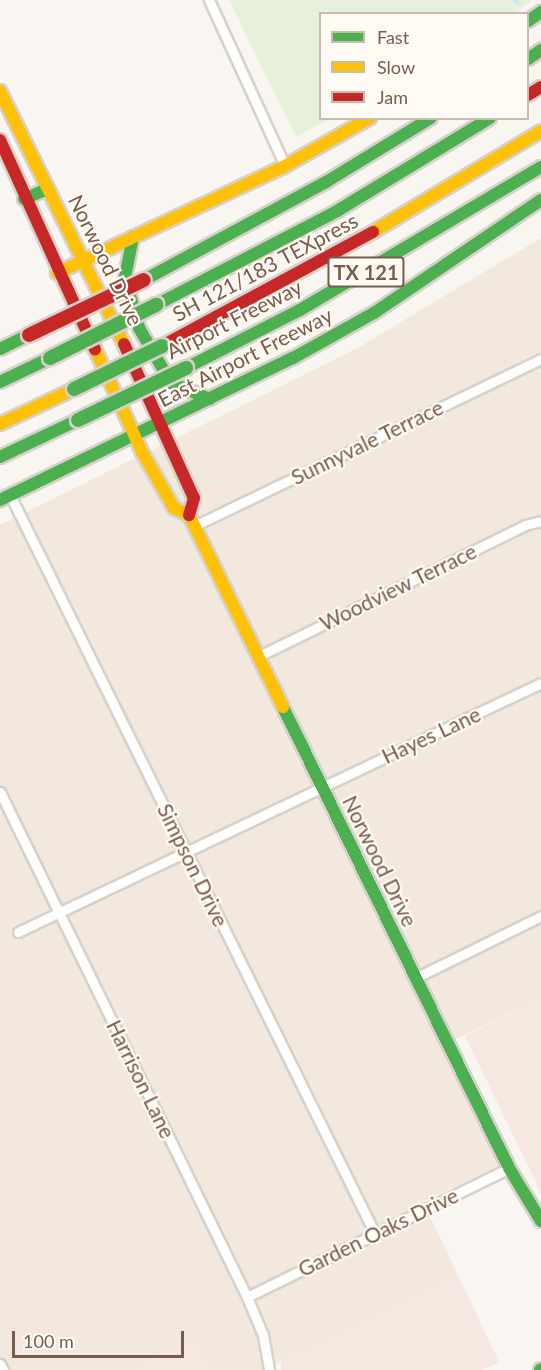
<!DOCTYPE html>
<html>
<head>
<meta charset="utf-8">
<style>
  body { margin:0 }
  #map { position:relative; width:541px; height:1370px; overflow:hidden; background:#f9f5f0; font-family:Lato,sans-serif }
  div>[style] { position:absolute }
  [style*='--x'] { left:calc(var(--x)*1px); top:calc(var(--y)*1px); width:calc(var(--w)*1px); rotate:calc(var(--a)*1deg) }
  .residential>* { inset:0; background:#f2e8de }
  .commercial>* { inset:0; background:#f6e8e1 }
  .green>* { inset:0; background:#e7f0db }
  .stream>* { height:4px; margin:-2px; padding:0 2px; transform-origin:2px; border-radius:2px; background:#d0e8ea }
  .roads { filter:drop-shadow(2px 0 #d7d1cb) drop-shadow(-2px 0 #d7d1cb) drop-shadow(0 2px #d7d1cb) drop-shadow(0 -2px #d7d1cb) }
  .street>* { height:9px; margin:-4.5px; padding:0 4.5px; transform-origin:4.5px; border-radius:4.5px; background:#fefefd }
  .fast>* { height:12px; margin:-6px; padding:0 6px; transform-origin:6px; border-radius:6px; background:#4caf50 }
  .slow>* { height:12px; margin:-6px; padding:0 6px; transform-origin:6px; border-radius:6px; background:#ffc107 }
  .jam>* { height:12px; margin:-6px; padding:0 6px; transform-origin:6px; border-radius:6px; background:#c62828 }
  .bridges { filter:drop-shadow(2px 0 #dad1cc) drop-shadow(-2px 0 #dad1cc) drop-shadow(0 2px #dad1cc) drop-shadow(0 -2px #dad1cc) }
  .fast-bridge>* { height:14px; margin:-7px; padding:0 7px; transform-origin:7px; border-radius:7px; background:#4caf50 }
  .jam-bridge>* { height:14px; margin:-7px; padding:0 7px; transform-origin:7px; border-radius:7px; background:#c62828 }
  span { translate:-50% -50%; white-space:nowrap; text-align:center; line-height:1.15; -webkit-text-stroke:4.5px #fffaf3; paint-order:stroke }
  .shield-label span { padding:2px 4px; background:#fffaf3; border:2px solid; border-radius:4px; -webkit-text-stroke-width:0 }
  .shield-label { font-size:20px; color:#7a5c4d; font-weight:700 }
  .street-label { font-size:21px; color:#7a5c4d }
  .legend { position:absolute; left:319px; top:12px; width:210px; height:108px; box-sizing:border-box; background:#fffaf3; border:2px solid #cabbb1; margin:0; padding:8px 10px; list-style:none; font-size:18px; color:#7a5c4d }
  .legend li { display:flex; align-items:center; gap:12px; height:30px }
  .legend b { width:30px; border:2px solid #cabbb1 }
  .scale { position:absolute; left:12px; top:1331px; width:172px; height:27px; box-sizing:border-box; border:3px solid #7a5c4d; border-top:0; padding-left:8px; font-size:18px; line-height:21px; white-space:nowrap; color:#7a5c4d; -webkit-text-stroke:4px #fffaf3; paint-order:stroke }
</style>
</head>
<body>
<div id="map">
  <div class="residential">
    <div style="clip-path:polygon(541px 238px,541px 999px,443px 1045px,499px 1165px,423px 1202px,458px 1275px,264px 1370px,207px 1370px,193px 1340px,137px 1370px,0 1370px,0 525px,356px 349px)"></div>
  </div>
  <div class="commercial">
    <div style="clip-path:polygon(541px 999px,541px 1193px,465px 1036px)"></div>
    <div style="clip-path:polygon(458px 1275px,499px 1362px,482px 1370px,281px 1370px,281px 1360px)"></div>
    <div style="clip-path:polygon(193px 1340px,207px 1370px,137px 1370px,136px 1367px)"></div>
  </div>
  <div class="green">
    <div style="clip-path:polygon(229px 0,532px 0,515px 13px,320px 14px,320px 118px,329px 119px,296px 137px)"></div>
  </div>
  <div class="stream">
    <div style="--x:514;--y:0;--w:6;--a:39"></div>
  </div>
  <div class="roads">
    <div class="street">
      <div style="--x:209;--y:0;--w:183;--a:65.4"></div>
      <div style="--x:10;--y:495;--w:824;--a:63.71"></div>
      <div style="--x:194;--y:526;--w:385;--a:-25.7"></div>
      <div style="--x:257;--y:657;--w:299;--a:-26.2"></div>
      <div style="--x:525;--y:525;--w:16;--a:-14"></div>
      <div style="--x:0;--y:792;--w:562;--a:63.94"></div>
      <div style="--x:247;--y:1297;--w:41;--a:67.2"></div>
      <div style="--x:263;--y:1335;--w:36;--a:80"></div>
      <div style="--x:18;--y:932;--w:579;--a:-25.46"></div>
      <div style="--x:415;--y:978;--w:140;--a:-26.2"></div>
      <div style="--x:247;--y:1297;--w:292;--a:-26.2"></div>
      <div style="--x:0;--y:1364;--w:7;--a:63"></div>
    </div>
    <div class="fast">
      <div style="--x:528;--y:21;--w:16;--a:-35"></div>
      <div style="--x:528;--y:59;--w:16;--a:-35"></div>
      <div style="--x:24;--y:199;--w:26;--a:-23"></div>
      <div style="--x:133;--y:237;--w:41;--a:101.3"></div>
      <div style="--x:125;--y:277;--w:53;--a:74.6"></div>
      <div style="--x:139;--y:328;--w:64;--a:59.8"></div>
      <div style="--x:171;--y:383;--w:42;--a:22.3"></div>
      <div style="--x:144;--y:280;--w:207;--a:-28.3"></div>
      <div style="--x:326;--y:182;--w:123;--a:-31.4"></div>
      <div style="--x:156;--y:305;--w:204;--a:-27.4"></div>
      <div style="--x:337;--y:211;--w:179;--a:-31.3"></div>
      <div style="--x:0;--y:349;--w:32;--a:-26"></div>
      <div style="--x:186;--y:368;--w:128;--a:-27"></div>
      <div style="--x:300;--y:310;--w:280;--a:-30.7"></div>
      <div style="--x:0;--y:382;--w:55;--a:-25.6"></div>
      <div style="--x:0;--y:457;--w:86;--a:-25.4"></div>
      <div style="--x:0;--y:500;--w:326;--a:-25.9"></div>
      <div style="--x:293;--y:358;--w:93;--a:-29.1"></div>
      <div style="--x:374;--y:313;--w:202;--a:-34.1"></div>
      <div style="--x:283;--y:707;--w:513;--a:63.88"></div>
      <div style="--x:509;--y:1168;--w:62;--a:58.9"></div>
      <div style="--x:540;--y:1370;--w:1;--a:-45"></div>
    </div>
    <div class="slow">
      <div style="--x:0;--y:91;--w:282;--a:63.9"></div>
      <div style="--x:373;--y:232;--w:196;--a:-31"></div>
      <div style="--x:57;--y:273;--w:252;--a:-25.1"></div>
      <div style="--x:285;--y:166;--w:98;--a:-29.5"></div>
      <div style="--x:95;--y:349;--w:113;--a:65.5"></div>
      <div style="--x:142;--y:452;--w:64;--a:60.3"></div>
      <div style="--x:174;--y:508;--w:17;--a:25"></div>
      <div style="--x:189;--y:515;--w:214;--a:63.9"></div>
      <div style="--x:0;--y:424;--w:82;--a:-25.3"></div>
    </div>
    <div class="jam">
      <div style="--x:528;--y:95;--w:15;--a:-32"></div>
      <div style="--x:0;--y:140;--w:230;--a:65.6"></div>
      <div style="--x:124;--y:344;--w:169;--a:65.6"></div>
      <div style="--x:194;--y:498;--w:18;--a:106"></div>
      <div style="--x:162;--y:346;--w:240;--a:-28.4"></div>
    </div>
  </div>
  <div class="bridges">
    <div class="fast-bridge">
      <div style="--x:50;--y:358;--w:119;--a:-26.6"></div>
      <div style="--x:74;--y:389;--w:98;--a:-26"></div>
      <div style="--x:78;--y:420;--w:120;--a:-25.7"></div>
    </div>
    <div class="jam-bridge">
      <div style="--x:29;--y:335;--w:127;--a:-25.6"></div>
    </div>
  </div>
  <div class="shield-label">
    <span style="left:366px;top:272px">TX 121</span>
  </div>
  <div class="street-label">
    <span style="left:106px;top:260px;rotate:64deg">Norwood Drive</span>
    <span style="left:265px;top:267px;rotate:-28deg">SH 121/183 TEXpress</span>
    <span style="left:234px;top:319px;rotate:-27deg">Airport Freeway</span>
    <span style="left:245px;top:357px;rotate:-27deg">East Airport Freeway</span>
    <span style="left:367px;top:442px;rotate:-26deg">Sunnyvale Terrace</span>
    <span style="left:398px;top:587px;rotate:-26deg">Woodview Terrace</span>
    <span style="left:431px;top:735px;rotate:-25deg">Hayes Lane</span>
    <span style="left:380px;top:861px;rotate:64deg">Norwood Drive</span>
    <span style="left:193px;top:865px;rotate:64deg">Simpson Drive</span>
    <span style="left:141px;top:1079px;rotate:64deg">Harrison Lane</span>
    <span style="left:378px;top:1232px;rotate:-26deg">Garden Oaks Drive</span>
  </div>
  <ul class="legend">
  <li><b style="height:8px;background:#4caf50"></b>Fast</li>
  <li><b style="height:8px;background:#ffc107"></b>Slow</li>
  <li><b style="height:8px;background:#c62828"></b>Jam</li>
  </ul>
  <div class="scale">100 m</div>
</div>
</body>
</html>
